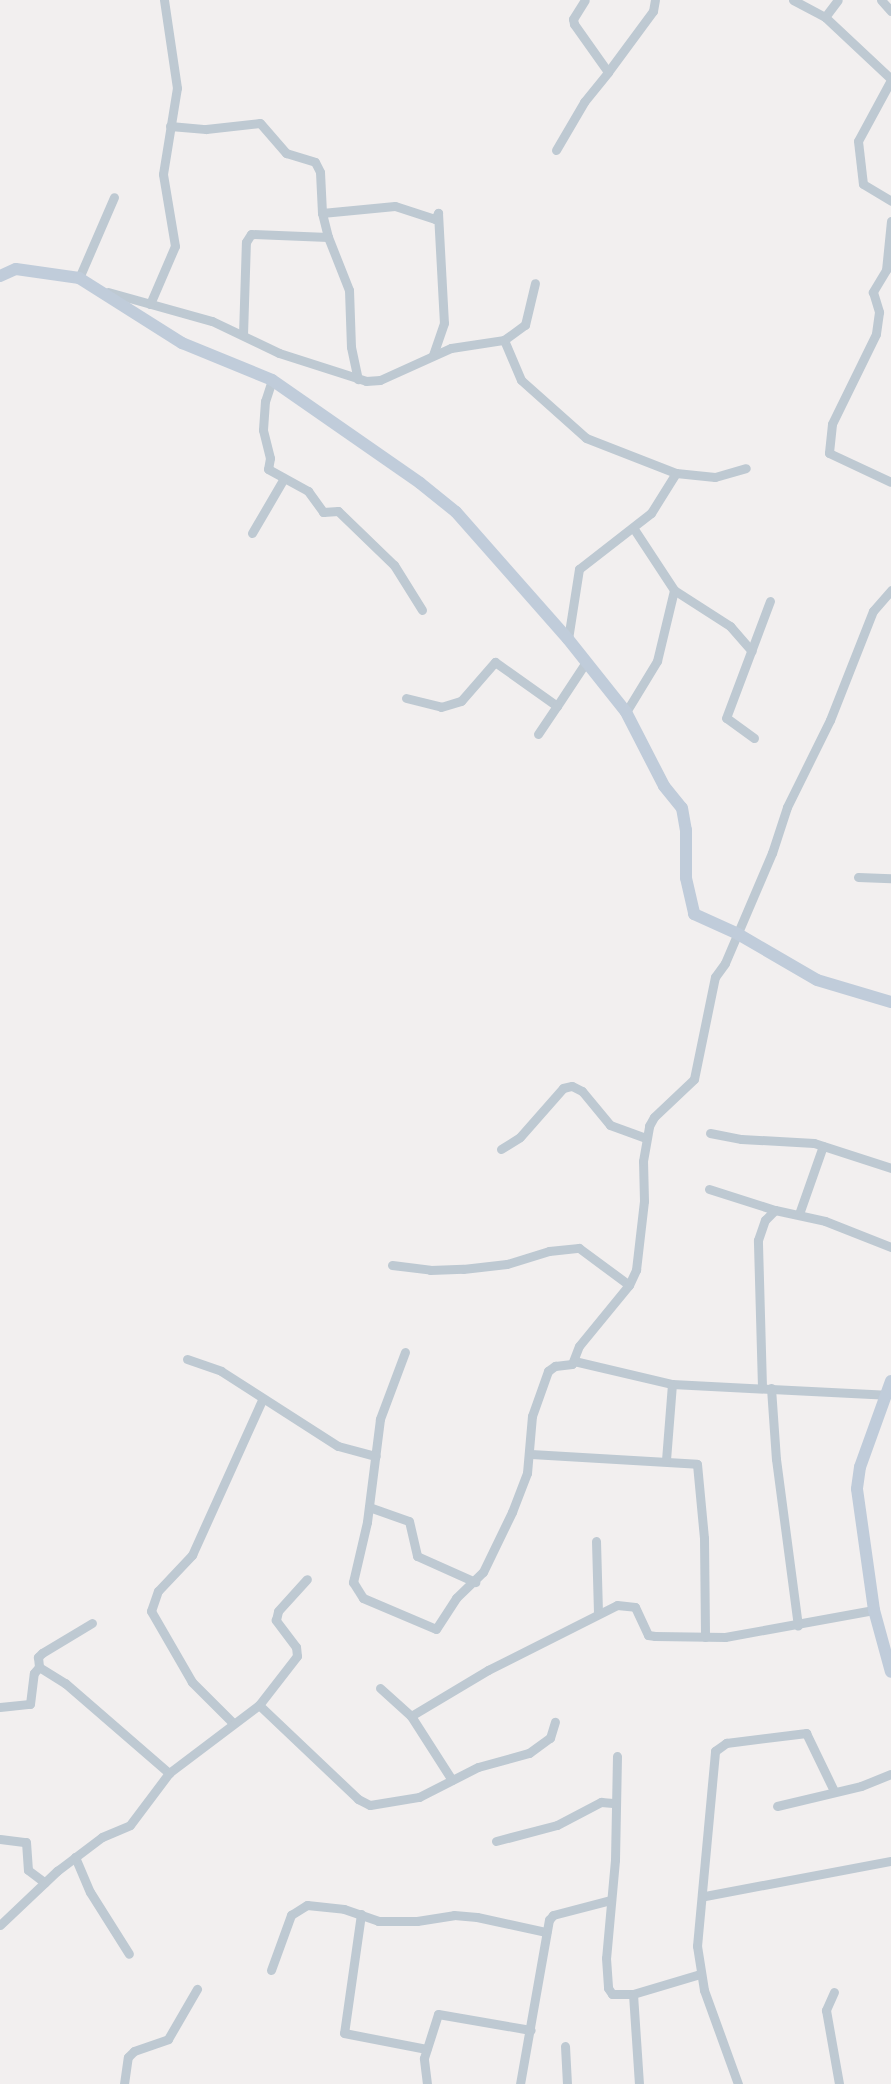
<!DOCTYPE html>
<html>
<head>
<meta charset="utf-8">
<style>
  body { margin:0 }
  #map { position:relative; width:891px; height:2084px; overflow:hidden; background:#f2efef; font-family:Arial,sans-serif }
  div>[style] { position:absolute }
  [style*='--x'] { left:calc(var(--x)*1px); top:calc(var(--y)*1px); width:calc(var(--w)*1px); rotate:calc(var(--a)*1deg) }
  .street>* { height:9px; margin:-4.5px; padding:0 4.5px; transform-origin:4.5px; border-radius:4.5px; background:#bec9d2 }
  .secondary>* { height:12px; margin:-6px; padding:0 6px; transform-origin:6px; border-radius:6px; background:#c0ccda }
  span { translate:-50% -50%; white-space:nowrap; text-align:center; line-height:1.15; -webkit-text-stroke:6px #fff; paint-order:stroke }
</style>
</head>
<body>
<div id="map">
  <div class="street">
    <div style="--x:793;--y:0;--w:36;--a:28"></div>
    <div style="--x:825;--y:17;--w:91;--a:43.2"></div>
    <div style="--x:881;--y:0;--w:15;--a:48"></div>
    <div style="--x:825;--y:17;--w:21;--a:-53"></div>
    <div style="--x:608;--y:72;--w:76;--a:-53.6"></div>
    <div style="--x:653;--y:11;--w:11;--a:-80"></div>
    <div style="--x:891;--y:80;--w:69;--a:118.4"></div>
    <div style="--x:858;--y:141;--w:43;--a:83.4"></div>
    <div style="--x:863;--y:184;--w:33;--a:31"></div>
    <div style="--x:170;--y:126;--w:36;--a:5"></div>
    <div style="--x:206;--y:129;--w:54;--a:-6.3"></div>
    <div style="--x:260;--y:123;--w:40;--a:49"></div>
    <div style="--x:286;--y:153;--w:30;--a:17"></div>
    <div style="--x:315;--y:162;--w:11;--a:63"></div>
    <div style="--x:320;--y:172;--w:41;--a:87.2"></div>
    <div style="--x:322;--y:213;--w:25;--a:76"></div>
    <div style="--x:328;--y:237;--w:57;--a:68.4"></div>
    <div style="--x:349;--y:290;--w:57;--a:88"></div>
    <div style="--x:351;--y:347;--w:33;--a:78"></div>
    <div style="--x:556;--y:150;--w:56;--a:-59.7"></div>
    <div style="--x:584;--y:102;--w:38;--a:-51"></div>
    <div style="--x:608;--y:72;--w:59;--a:-125.3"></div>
    <div style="--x:574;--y:24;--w:5;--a:-101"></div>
    <div style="--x:573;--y:19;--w:22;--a:-58"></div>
    <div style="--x:322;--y:213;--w:73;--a:-5.5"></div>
    <div style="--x:395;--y:206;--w:42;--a:18"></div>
    <div style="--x:435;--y:219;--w:7;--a:-63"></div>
    <div style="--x:438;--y:213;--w:110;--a:86.9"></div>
    <div style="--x:444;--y:323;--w:34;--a:109"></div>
    <div style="--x:891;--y:221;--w:49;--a:95.8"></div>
    <div style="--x:886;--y:270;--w:26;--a:121"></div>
    <div style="--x:873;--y:292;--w:21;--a:73"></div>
    <div style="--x:879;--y:312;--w:22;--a:98"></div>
    <div style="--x:876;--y:334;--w:100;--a:116.1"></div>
    <div style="--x:832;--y:424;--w:29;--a:96"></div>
    <div style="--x:829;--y:453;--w:68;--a:25.1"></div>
    <div style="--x:79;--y:278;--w:88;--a:-66.6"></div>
    <div style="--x:108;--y:292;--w:108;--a:15.6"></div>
    <div style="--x:212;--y:321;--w:74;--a:25.5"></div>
    <div style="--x:279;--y:353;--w:91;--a:17.8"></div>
    <div style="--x:366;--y:381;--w:14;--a:-4"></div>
    <div style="--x:380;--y:380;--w:78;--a:-24.3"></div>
    <div style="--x:451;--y:348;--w:54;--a:-8.6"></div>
    <div style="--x:504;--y:340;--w:43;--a:67"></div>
    <div style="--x:521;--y:380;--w:87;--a:41.7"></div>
    <div style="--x:586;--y:438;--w:97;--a:21.3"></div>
    <div style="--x:676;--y:473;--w:39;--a:6"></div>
    <div style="--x:715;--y:477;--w:32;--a:-16"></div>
    <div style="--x:150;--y:304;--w:63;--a:-66.7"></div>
    <div style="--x:175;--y:246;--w:73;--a:-99.5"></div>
    <div style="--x:163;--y:174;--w:87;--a:-80.8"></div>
    <div style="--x:177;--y:88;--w:89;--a:-98.4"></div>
    <div style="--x:243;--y:335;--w:93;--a:-88.2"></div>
    <div style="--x:246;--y:242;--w:9;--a:-58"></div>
    <div style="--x:251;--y:234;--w:77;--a:2.2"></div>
    <div style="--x:504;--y:340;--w:26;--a:-36"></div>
    <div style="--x:525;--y:325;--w:43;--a:-76.6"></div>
    <div style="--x:272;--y:380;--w:22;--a:108"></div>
    <div style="--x:265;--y:401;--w:29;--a:94"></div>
    <div style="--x:263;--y:430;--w:29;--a:76"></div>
    <div style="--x:270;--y:458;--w:11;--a:100"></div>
    <div style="--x:268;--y:469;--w:46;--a:28.8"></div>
    <div style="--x:308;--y:491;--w:26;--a:54"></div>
    <div style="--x:323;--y:512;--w:15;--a:-4"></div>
    <div style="--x:338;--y:511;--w:78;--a:44"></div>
    <div style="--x:394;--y:565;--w:53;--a:58.1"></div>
    <div style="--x:634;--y:529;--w:73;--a:56.7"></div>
    <div style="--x:252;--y:533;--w:61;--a:-59.7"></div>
    <div style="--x:568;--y:639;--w:71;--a:-81.1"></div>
    <div style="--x:579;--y:569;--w:91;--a:-37.9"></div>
    <div style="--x:651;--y:513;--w:47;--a:-58"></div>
    <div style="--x:406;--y:698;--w:36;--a:14"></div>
    <div style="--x:441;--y:707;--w:21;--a:-17"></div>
    <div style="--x:461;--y:701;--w:52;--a:-48.9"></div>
    <div style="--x:495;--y:662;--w:76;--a:35.4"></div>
    <div style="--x:557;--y:706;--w:53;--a:-56.6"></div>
    <div style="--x:626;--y:712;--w:60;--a:-58.7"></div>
    <div style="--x:657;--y:661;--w:73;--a:-76.5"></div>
    <div style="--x:674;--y:590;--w:67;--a:32.7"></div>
    <div style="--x:730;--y:626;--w:33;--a:49"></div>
    <div style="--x:538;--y:734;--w:34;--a:-56"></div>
    <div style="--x:754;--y:738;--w:34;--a:-144"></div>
    <div style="--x:726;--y:718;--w:125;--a:-69.4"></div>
    <div style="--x:858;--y:877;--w:33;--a:2"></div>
    <div style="--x:710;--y:1133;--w:32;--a:11"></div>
    <div style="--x:741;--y:1139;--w:73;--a:3.1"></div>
    <div style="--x:814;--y:1143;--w:81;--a:18"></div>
    <div style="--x:501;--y:1149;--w:22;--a:-32"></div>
    <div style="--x:520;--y:1137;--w:65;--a:-48.7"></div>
    <div style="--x:563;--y:1088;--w:9;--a:-13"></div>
    <div style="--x:572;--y:1086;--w:11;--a:27"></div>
    <div style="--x:582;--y:1091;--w:44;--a:50.5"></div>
    <div style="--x:610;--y:1125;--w:38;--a:20"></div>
    <div style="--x:709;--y:1189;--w:69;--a:17.7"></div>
    <div style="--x:775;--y:1210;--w:51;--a:12.4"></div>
    <div style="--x:825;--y:1221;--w:71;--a:21.5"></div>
    <div style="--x:799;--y:1214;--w:72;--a:-70.6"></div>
    <div style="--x:392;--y:1265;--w:38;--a:7"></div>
    <div style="--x:430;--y:1270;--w:33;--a:-2"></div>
    <div style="--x:463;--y:1269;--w:44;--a:-6.5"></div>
    <div style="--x:507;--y:1264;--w:44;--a:-17.2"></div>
    <div style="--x:549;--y:1251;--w:30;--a:-6"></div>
    <div style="--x:579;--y:1248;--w:62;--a:36.5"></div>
    <div style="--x:405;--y:1352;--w:72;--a:110.5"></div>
    <div style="--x:380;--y:1419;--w:104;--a:97.2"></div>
    <div style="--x:367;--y:1522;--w:62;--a:103.1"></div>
    <div style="--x:353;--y:1582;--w:19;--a:58"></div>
    <div style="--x:363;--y:1598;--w:79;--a:23"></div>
    <div style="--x:436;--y:1629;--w:37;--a:-57"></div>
    <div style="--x:456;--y:1598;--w:37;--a:-44"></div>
    <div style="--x:483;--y:1572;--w:67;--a:-64.2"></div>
    <div style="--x:512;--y:1512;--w:42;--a:-69"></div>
    <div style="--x:527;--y:1473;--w:57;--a:-85"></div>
    <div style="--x:532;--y:1416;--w:48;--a:-70.4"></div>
    <div style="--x:548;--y:1371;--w:9;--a:-36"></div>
    <div style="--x:555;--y:1366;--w:17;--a:-7"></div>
    <div style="--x:572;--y:1364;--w:19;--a:-69"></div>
    <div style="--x:579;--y:1346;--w:79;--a:-50.7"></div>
    <div style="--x:629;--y:1285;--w:17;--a:-65"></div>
    <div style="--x:636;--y:1270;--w:69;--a:-83.4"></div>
    <div style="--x:644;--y:1201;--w:40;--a:-91.4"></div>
    <div style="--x:643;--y:1161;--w:36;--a:-80"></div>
    <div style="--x:649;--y:1126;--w:10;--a:-61"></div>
    <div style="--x:654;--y:1117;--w:55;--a:-43.5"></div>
    <div style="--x:694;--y:1079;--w:104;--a:-78.4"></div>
    <div style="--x:715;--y:977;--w:17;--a:-54"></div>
    <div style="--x:725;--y:963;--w:120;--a:-66.9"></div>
    <div style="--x:772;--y:853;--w:48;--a:-71.9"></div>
    <div style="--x:787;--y:807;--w:97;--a:-63.7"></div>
    <div style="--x:830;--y:720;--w:117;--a:-68.5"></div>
    <div style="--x:873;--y:611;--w:28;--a:-49"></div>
    <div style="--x:187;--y:1359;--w:36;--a:19"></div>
    <div style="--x:221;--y:1371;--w:139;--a:32.7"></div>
    <div style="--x:338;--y:1446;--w:39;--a:15"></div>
    <div style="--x:574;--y:1361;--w:101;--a:13.2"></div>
    <div style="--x:672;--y:1384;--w:214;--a:2.9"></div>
    <div style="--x:762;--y:1387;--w:147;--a:-91.6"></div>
    <div style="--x:758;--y:1240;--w:21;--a:-71"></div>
    <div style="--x:765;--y:1220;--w:14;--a:-45"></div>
    <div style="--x:771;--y:1388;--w:71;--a:86"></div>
    <div style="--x:776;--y:1459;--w:168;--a:82.5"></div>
    <div style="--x:531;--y:1454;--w:166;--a:3.4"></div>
    <div style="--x:697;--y:1464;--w:74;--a:84.6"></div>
    <div style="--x:704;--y:1538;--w:99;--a:89.4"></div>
    <div style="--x:666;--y:1460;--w:76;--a:-85.5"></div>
    <div style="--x:369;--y:1507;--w:42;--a:19.3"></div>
    <div style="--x:409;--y:1521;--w:36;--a:77"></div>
    <div style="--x:417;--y:1556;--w:64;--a:24.1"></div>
    <div style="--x:596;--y:1541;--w:72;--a:88.4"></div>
    <div style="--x:92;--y:1623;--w:58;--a:149"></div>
    <div style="--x:42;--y:1653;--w:6;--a:135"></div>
    <div style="--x:38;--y:1657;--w:10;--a:84"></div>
    <div style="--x:39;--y:1667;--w:31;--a:32"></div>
    <div style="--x:65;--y:1683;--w:138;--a:40.9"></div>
    <div style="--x:380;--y:1688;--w:42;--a:42.1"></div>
    <div style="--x:411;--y:1716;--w:76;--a:57.4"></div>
    <div style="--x:259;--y:1705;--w:137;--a:43.5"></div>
    <div style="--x:358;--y:1799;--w:13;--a:27"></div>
    <div style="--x:370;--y:1805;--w:50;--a:-9.3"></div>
    <div style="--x:419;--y:1797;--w:66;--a:-27"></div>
    <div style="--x:478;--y:1767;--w:53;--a:-15.4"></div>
    <div style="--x:529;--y:1753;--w:26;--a:-36"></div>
    <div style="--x:550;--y:1738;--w:17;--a:-73"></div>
    <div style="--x:0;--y:1707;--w:30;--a:-6"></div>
    <div style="--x:30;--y:1704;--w:31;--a:-83"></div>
    <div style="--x:34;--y:1673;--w:8;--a:-50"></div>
    <div style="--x:411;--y:1716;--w:90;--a:-30.9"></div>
    <div style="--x:488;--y:1670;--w:144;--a:-26.7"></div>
    <div style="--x:617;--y:1605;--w:18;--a:6"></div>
    <div style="--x:635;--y:1607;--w:31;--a:65"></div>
    <div style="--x:648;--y:1635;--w:7;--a:8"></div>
    <div style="--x:655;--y:1636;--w:70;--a:0.8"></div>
    <div style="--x:725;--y:1637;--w:151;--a:-10.3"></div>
    <div style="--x:232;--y:1722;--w:57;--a:-135"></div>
    <div style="--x:192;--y:1682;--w:82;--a:-120"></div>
    <div style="--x:151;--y:1611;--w:21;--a:-71"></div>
    <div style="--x:158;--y:1591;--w:50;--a:-46.6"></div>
    <div style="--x:192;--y:1555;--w:170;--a:-65.7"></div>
    <div style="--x:617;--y:1756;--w:104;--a:91.1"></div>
    <div style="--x:615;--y:1860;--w:98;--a:95.2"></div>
    <div style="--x:606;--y:1958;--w:30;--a:86"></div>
    <div style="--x:608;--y:1988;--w:7;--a:56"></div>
    <div style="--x:612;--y:1994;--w:21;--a:0"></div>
    <div style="--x:633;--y:1994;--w:70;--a:-16.6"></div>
    <div style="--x:777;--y:1806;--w:86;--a:-13.4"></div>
    <div style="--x:861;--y:1786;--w:32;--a:-22"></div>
    <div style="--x:0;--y:1839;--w:26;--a:7"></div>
    <div style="--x:26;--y:1842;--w:28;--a:86"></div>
    <div style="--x:28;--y:1870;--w:21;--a:37"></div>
    <div style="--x:496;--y:1841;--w:63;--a:-14.7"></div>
    <div style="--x:557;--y:1825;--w:50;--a:-27.6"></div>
    <div style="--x:601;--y:1802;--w:12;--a:5"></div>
    <div style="--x:75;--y:1857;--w:38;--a:67"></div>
    <div style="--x:90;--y:1892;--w:73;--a:57.8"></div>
    <div style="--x:705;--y:1896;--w:189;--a:-10.7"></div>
    <div style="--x:361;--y:1914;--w:120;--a:98.1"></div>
    <div style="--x:344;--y:2033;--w:84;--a:11"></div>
    <div style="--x:0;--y:1925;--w:79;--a:-43.5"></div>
    <div style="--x:57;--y:1871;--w:56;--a:-37.1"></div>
    <div style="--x:102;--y:1837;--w:30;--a:-23"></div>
    <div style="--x:130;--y:1825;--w:65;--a:-53.1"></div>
    <div style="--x:169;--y:1773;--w:113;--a:-37.1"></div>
    <div style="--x:259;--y:1705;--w:62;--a:-52.2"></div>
    <div style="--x:297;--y:1656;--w:9;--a:-96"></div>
    <div style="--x:296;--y:1647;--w:34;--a:-127"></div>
    <div style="--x:276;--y:1620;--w:9;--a:-77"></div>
    <div style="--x:278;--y:1611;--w:43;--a:-47.8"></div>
    <div style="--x:271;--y:1970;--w:59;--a:-70"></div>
    <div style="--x:291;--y:1915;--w:19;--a:-32"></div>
    <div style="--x:307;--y:1905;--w:37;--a:6"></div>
    <div style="--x:344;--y:1909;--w:36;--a:19"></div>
    <div style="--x:378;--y:1921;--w:39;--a:0"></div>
    <div style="--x:417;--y:1921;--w:37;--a:-9"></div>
    <div style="--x:454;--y:1915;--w:23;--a:5"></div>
    <div style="--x:477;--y:1917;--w:71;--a:12.3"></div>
    <div style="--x:834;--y:1992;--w:20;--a:114"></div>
    <div style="--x:826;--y:2010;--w:75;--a:80"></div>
    <div style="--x:633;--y:1994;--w:90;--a:86.2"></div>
    <div style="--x:565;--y:2046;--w:38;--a:87"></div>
    <div style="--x:124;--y:2084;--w:27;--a:-82"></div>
    <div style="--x:128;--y:2057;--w:8;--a:-45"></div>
    <div style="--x:134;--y:2051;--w:36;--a:-19"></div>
    <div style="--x:168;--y:2039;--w:58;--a:-59.9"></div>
    <div style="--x:427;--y:2084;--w:26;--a:-97"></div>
    <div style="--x:424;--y:2058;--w:46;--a:-72.3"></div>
    <div style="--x:438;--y:2014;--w:94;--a:9.8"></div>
    <div style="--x:520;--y:2084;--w:167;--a:-80"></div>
    <div style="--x:549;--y:1920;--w:6;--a:-51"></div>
    <div style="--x:553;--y:1915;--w:60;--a:-14.5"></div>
    <div style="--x:738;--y:2084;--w:100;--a:-109.9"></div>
    <div style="--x:704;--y:1990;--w:45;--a:-99"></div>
    <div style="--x:697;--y:1946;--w:196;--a:-84.7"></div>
    <div style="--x:715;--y:1751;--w:14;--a:-36"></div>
    <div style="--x:726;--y:1743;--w:81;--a:-7.1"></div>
    <div style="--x:806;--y:1733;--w:64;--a:64.2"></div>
  </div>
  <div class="secondary">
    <div style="--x:0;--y:276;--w:17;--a:-24"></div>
    <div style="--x:16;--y:269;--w:64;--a:8.1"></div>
    <div style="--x:79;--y:278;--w:122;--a:32.3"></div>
    <div style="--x:182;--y:343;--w:97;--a:22.3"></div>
    <div style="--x:272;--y:380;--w:180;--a:34.8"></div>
    <div style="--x:420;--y:483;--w:46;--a:38.9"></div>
    <div style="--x:456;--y:512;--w:169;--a:48.6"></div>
    <div style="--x:568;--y:639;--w:93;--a:51.5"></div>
    <div style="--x:626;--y:712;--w:83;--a:62.8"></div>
    <div style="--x:664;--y:786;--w:28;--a:51"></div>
    <div style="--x:682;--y:808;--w:22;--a:80"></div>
    <div style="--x:686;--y:830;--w:48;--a:90"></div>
    <div style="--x:686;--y:878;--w:37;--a:77"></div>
    <div style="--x:694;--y:914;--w:48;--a:24.4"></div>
    <div style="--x:738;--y:934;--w:91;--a:30.2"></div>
    <div style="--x:817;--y:980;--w:77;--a:16.6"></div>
    <div style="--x:891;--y:1381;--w:91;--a:109.8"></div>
    <div style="--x:860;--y:1467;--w:22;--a:98"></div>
    <div style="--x:857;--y:1489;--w:122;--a:82"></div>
    <div style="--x:874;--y:1610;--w:64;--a:74.7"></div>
  </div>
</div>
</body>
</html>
